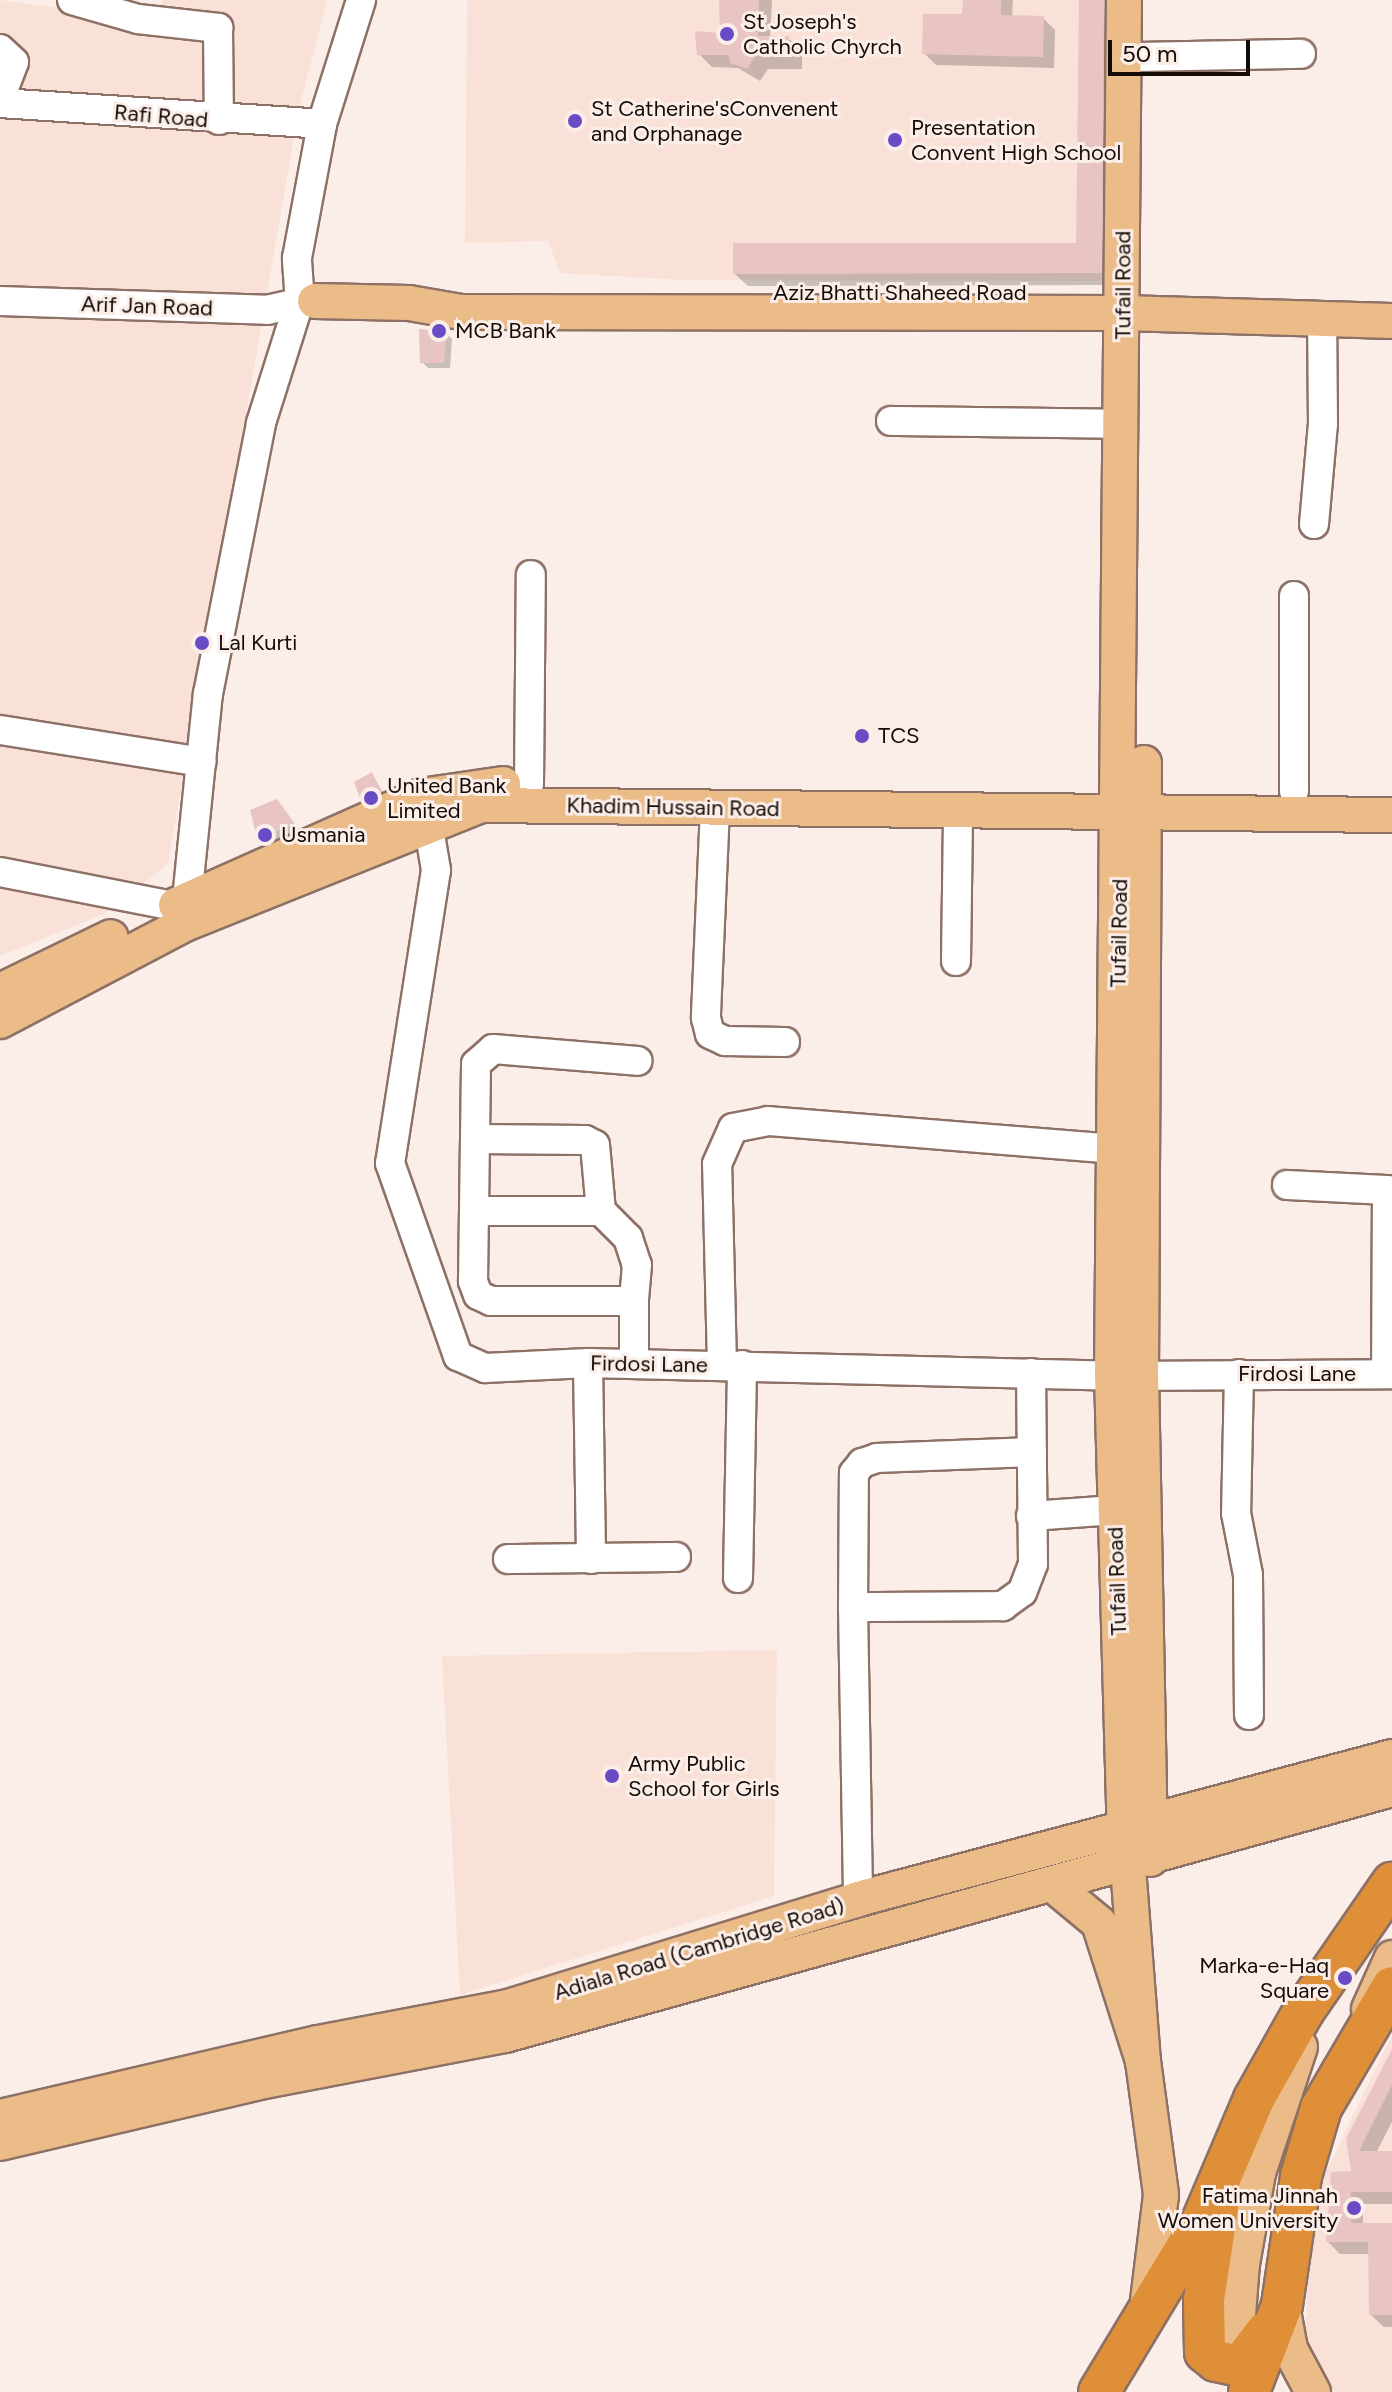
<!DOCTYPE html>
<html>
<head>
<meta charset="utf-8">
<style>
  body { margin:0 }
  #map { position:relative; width:1392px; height:2392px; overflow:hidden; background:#fbeee9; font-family:Figtree,sans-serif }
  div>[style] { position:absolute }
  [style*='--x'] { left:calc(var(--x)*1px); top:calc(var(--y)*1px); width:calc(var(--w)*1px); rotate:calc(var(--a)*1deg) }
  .built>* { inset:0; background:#fae1d7 }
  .shadow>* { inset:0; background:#0003 }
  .building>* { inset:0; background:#e8c4c3 }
  .roads { filter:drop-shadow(2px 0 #8e7166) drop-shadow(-2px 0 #8e7166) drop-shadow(0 2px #8e7166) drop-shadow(0 -2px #8e7166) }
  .minor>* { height:28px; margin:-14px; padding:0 14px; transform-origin:14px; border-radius:14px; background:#fff }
  .major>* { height:34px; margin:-17px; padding:0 17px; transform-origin:17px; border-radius:17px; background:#ebbc88 }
  .highway>* { height:40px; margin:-20px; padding:0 20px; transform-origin:20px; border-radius:20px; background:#de8f38 }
  .dots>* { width:22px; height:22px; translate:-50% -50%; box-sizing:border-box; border:4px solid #fbeee9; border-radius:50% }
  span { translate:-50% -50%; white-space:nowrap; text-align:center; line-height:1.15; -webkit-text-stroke:6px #fbeee9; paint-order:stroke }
  .poi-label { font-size:22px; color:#140a06 }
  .left { translate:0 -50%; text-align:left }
  .right { translate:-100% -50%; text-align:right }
  .street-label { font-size:22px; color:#140a06 }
  .scale { position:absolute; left:1108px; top:40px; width:142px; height:36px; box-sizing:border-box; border:4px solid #140a06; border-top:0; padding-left:10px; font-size:24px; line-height:28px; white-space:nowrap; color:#140a06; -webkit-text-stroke:6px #fbeee9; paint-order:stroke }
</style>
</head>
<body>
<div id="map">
  <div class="built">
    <div style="clip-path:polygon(0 0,155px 21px,163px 0,327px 0,299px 109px,168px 864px,106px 913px,0 956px)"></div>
    <div style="clip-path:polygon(467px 0,1108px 0,1106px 281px,680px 280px,560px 273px,548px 241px,465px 243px)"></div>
    <div style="clip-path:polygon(777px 1650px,774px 1896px,460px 1995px,442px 1656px)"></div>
    <div style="clip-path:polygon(1392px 2035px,1392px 2392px,1318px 2392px,1304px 2362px,1310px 2240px,1324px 2176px)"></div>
  </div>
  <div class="shadow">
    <div style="clip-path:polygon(721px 0,772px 0,770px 38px,788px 38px,802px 51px,802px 69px,768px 69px,760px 81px,738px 68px,712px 67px,699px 54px,722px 35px)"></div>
    <div style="clip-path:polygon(965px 0,1013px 0,1012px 17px,1043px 18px,1055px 30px,1054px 68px,936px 65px,924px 53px,964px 16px)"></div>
    <div style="clip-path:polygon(1081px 0,1118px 0,1114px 285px,748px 286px,735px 274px,1078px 245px)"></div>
    <div style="clip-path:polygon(446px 333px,452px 339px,450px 368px,428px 368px,422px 362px)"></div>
    <div style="clip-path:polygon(372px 774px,386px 798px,369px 806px,363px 800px)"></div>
    <div style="clip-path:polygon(283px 808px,299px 831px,264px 843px,258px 837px)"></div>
    <div style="clip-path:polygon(1392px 2065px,1392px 2122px,1376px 2153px,1392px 2153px,1392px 2204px,1363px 2204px,1363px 2225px,1392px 2225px,1392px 2327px,1384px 2327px,1371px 2315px,1371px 2254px,1340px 2254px,1328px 2242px,1353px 2173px,1348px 2140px)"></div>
  </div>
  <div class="building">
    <div style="clip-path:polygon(719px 0,759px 0,758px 36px,789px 36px,789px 56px,755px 56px,747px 69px,730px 63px,729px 55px,697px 55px,695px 31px,720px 33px)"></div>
    <div style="clip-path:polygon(963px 0,1001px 0,1001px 15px,1044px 16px,1043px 57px,922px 54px,923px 14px,962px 14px)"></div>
    <div style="clip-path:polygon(1079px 0,1104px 0,1102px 273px,733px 274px,733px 243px,1076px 243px)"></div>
    <div style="clip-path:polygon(419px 329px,447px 331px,444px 363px,420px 363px)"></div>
    <div style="clip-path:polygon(372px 772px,381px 792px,361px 801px,354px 782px)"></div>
    <div style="clip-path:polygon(277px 799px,295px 824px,257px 838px,250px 810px)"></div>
    <div style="clip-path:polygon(1392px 2049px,1392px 2085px,1359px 2151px,1392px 2151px,1392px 2192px,1351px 2192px,1351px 2223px,1392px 2223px,1392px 2315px,1369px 2315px,1368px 2242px,1326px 2242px,1331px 2172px,1351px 2171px,1346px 2139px)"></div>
  </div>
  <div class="roads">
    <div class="minor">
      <div style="--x:72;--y:0;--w:69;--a:16.1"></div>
      <div style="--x:138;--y:19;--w:81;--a:6.4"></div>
      <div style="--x:218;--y:28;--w:92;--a:89.4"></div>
      <div style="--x:0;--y:49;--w:19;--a:43"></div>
      <div style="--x:14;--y:62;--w:39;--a:111"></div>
      <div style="--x:1139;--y:57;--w:162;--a:-1.1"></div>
      <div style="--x:0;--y:103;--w:323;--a:3.7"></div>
      <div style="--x:299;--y:289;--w:31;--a:-94"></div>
      <div style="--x:297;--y:258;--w:136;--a:-79.4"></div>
      <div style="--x:322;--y:124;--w:130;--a:-72.5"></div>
      <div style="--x:0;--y:301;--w:267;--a:1.9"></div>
      <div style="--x:267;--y:310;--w:27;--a:-13"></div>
      <div style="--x:891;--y:421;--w:231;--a:0.7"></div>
      <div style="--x:1314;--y:524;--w:100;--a:-84.9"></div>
      <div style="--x:1323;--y:424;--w:105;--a:-90.5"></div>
      <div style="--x:0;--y:730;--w:204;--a:9"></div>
      <div style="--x:529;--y:784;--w:209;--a:-89.5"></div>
      <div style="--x:1294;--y:791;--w:195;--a:-90"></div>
      <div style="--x:715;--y:808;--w:210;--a:92.5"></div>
      <div style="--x:706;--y:1018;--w:16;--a:76"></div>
      <div style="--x:710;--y:1034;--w:17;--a:25"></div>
      <div style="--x:725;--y:1041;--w:60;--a:1"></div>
      <div style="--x:428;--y:823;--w:48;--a:80.3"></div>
      <div style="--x:436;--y:870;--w:297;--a:98.9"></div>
      <div style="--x:390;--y:1163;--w:205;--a:70.6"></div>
      <div style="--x:458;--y:1356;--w:30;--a:24"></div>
      <div style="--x:485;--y:1368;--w:103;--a:-2.8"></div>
      <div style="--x:588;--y:1363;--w:536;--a:1.39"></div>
      <div style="--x:1124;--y:1376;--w:268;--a:-0.4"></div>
      <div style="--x:0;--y:872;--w:176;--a:11.1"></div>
      <div style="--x:185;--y:919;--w:226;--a:-84.2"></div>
      <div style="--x:208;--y:694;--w:276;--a:-78.9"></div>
      <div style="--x:261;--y:423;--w:120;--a:-72.5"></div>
      <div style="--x:956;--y:961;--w:151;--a:-89.2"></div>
      <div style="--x:476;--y:1139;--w:109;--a:0.5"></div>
      <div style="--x:585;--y:1140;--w:11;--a:27"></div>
      <div style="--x:595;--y:1145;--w:66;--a:84.8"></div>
      <div style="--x:601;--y:1211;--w:38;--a:45"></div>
      <div style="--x:628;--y:1238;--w:28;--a:72"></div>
      <div style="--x:637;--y:1265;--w:36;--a:95"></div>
      <div style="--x:1287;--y:1185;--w:100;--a:2.9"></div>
      <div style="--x:1387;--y:1190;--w:184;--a:90.3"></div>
      <div style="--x:476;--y:1211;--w:125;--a:0"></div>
      <div style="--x:588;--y:1363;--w:196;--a:89.1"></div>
      <div style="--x:634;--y:1363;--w:62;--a:-90"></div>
      <div style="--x:634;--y:1301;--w:143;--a:180"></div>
      <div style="--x:491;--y:1301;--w:14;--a:-155"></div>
      <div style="--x:478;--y:1295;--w:15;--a:-110"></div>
      <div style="--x:473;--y:1281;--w:217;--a:-89.2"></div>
      <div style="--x:476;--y:1064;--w:23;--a:-41"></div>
      <div style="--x:493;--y:1049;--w:145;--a:4.7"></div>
      <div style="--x:722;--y:1365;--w:201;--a:-91.4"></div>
      <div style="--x:717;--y:1164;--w:39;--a:-66"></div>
      <div style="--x:733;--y:1128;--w:36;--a:-11"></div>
      <div style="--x:768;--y:1121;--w:350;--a:4.6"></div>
      <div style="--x:1031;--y:1373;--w:191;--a:89.4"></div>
      <div style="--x:1033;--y:1564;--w:30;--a:111"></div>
      <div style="--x:1022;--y:1592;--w:24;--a:144"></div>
      <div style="--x:1003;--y:1606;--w:150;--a:179.6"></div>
      <div style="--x:853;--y:1607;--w:134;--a:-89.6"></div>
      <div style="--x:854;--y:1473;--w:13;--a:-51"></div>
      <div style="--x:862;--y:1463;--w:16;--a:-18"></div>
      <div style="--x:877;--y:1458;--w:155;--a:-2.2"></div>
      <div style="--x:1239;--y:1374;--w:139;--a:91.2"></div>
      <div style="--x:1236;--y:1513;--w:63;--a:79"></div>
      <div style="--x:1248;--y:1575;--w:140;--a:89.6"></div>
      <div style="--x:1031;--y:1516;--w:84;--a:-4.1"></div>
      <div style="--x:508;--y:1559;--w:168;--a:-0.7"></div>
      <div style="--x:738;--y:1578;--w:213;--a:-88.9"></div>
      <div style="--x:853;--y:1607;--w:292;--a:89"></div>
    </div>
    <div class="major">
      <div style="--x:1124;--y:0;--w:1375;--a:90.5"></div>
      <div style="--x:1112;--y:1375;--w:453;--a:88.4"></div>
      <div style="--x:1125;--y:1828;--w:234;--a:85.6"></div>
      <div style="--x:315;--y:301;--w:94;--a:1.2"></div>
      <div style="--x:409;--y:303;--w:53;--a:9.8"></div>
      <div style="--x:461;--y:312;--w:662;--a:0.09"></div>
      <div style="--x:1123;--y:313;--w:269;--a:1.7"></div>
      <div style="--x:1144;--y:763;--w:611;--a:90.28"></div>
      <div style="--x:1141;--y:1374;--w:485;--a:88.9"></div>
      <div style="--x:176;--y:905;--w:268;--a:-24"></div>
      <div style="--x:421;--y:796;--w:83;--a:-8.3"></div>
      <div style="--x:0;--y:991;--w:123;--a:-25.9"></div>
      <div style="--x:0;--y:1021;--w:209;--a:-27.7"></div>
      <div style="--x:185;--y:924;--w:319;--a:-21.9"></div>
      <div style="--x:481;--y:805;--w:911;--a:0.63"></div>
      <div style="--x:1052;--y:1884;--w:61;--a:39.7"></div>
      <div style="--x:1099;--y:1923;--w:145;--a:72.3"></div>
      <div style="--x:1143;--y:2061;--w:135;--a:82.3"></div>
      <div style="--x:1161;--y:2195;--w:107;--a:97"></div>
      <div style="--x:1369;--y:2009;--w:56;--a:-65.7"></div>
      <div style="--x:0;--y:2117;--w:326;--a:-13.1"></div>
      <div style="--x:318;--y:2043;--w:193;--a:-10.7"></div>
      <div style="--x:508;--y:2007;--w:366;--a:-17.1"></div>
      <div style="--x:858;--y:1899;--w:553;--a:-14.89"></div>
      <div style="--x:0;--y:2143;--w:276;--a:-13.2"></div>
      <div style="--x:269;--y:2080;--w:240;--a:-10.8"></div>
      <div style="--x:505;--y:2035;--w:920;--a:-15.5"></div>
      <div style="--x:1282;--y:2305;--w:45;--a:79.7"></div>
      <div style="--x:1290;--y:2349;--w:49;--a:61.9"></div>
      <div style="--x:1235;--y:2354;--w:90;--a:-85.6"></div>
      <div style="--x:1242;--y:2264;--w:92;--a:-80"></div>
      <div style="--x:1258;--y:2173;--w:133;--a:-71.6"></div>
    </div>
    <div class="highway">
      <div style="--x:1218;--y:2208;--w:93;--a:98.7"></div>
      <div style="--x:1204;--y:2300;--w:52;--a:88.9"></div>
      <div style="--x:1205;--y:2352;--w:14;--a:39"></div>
      <div style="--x:1216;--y:2361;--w:25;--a:12"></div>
      <div style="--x:1240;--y:2366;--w:43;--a:-52.6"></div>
      <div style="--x:1099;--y:2392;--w:200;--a:-58.9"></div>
      <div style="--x:1202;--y:2221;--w:133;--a:-66.9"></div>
      <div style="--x:1254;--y:2099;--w:100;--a:-60.6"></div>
      <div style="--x:1303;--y:2012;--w:157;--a:-55.4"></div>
      <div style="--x:1249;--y:2392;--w:93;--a:-69.2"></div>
      <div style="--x:1282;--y:2305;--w:130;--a:-81.6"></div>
      <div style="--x:1301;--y:2176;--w:71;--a:-73.6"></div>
      <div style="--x:1321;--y:2108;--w:140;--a:-59.6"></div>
    </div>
  </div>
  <div class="dots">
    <div style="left:727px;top:34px;background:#694cc5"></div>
    <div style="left:575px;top:121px;background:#694cc5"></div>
    <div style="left:895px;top:140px;background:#694cc5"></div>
    <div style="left:439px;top:331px;background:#694cc5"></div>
    <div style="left:202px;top:643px;background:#694cc5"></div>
    <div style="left:862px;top:736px;background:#694cc5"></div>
    <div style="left:371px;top:798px;background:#694cc5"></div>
    <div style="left:265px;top:835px;background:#694cc5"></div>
    <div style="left:612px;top:1776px;background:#694cc5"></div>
    <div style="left:1345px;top:1978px;background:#694cc5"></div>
    <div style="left:1354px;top:2208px;background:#694cc5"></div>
  </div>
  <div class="poi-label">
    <span class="left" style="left:743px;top:34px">St Joseph's<br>Catholic Chyrch</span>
    <span class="left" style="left:591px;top:121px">St Catherine'sConvenent<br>and Orphanage</span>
    <span class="left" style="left:911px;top:140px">Presentation<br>Convent High School</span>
    <span class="left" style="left:455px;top:331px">MCB Bank</span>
    <span class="left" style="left:218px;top:643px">Lal Kurti</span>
    <span class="left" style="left:878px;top:736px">TCS</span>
    <span class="left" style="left:387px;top:798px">United Bank<br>Limited</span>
    <span class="left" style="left:281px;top:835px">Usmania</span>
    <span class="left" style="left:628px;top:1776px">Army Public<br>School for Girls</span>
    <span class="right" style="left:1329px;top:1978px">Marka-e-Haq<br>Square</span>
    <span class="right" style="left:1338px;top:2208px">Fatima Jinnah<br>Women University</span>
  </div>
  <div class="street-label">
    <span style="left:161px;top:116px;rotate:5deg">Rafi Road</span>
    <span style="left:1123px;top:285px;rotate:-90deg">Tufail Road</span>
    <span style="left:900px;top:293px">Aziz Bhatti Shaheed Road</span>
    <span style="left:147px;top:306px;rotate:2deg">Arif Jan Road</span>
    <span style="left:673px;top:807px;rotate:1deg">Khadim Hussain Road</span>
    <span style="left:1119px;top:933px;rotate:-89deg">Tufail Road</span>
    <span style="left:649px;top:1364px;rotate:1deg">Firdosi Lane</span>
    <span style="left:1297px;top:1374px">Firdosi Lane</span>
    <span style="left:1117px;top:1581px;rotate:-92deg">Tufail Road</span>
    <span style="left:699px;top:1949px;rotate:-17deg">Adiala Road (Cambridge Road)</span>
  </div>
  <div class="scale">50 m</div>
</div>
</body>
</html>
